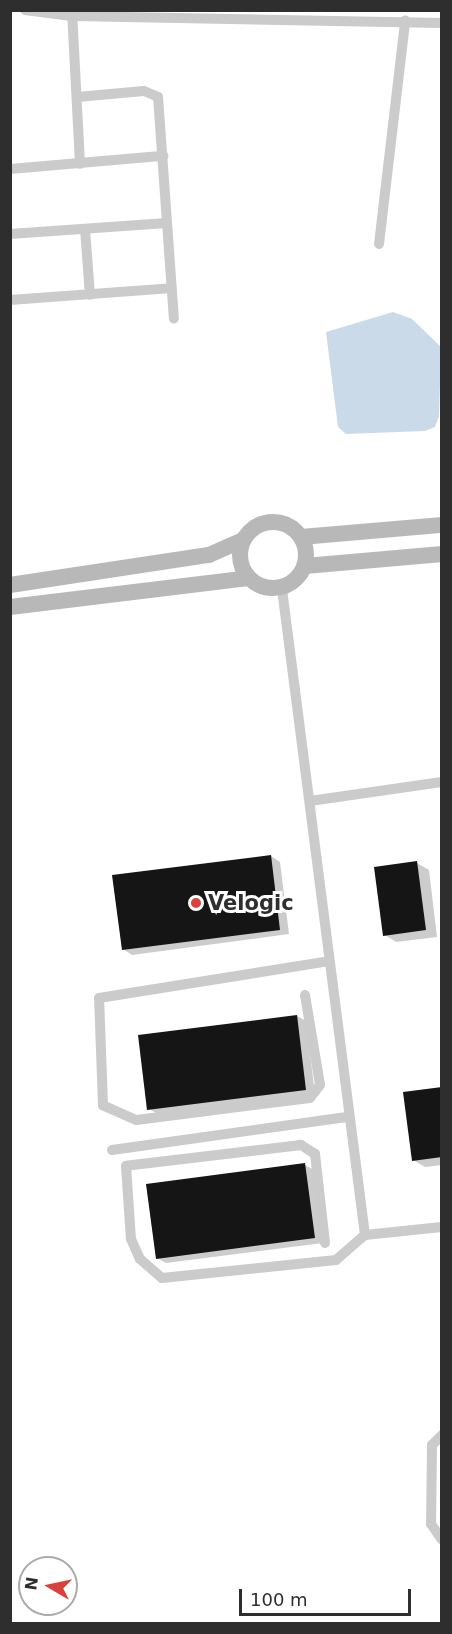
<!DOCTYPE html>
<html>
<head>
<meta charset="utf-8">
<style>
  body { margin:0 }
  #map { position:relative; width:452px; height:1634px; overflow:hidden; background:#fff; font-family:"DejaVu Sans",sans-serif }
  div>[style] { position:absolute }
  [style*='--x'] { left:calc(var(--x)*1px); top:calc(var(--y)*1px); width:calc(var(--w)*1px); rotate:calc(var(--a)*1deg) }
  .water>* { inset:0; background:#cadae9 }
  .shadow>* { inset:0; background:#0003 }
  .building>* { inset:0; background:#151515 }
  .street>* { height:10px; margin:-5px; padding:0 5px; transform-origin:5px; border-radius:5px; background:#cbcbcb }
  .secondary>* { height:16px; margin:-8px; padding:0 8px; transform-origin:8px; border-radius:8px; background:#b8b8b8 }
  .secondary>.ring { margin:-8px; padding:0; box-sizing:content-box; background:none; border:16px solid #b8b8b8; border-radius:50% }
  .dots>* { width:16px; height:16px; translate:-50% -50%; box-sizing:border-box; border:3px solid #fff; border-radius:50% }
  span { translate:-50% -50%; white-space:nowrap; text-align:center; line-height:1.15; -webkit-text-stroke:6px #fff; paint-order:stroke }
  .poi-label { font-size:21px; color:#2e2e2e; font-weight:700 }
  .left { translate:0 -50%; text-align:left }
  .frame { position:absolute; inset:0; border:12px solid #2e2e2e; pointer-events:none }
  .north { position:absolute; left:18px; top:1556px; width:60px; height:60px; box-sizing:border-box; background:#fff; border:2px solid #ababab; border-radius:50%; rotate:279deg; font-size:16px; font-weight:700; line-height:24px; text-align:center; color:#2e2e2e }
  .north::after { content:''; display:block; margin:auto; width:21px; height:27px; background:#d9423c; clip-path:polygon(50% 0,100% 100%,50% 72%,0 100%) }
  .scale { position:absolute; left:239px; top:1589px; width:172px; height:27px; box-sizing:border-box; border:3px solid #2e2e2e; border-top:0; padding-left:8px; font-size:18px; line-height:21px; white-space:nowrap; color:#2e2e2e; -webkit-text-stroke:4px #fff; paint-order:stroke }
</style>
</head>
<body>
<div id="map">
  <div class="water">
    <div style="clip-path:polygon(393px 312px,412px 319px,441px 347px,439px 416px,435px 427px,425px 431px,346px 434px,338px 427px,326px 332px)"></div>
  </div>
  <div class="shadow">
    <div style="clip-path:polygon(271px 856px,280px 862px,289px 934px,132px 955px,123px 949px)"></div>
    <div style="clip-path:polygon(417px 863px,429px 870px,437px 937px,396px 942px,385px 935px)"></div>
    <div style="clip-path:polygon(297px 1016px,306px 1021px,315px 1094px,158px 1114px,149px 1109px)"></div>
    <div style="clip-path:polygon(442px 1088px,442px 1165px,425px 1167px,413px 1160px)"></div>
    <div style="clip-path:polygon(305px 1165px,314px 1170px,323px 1243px,166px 1263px,157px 1258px)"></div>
  </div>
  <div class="building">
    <div style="clip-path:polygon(271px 855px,280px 930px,122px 950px,112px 875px)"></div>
    <div style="clip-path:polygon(417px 861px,426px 930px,383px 936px,374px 867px)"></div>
    <div style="clip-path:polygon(297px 1015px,306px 1090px,147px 1110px,138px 1035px)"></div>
    <div style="clip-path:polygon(442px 1087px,442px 1157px,412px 1161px,403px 1092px)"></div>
    <div style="clip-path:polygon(305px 1163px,315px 1238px,156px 1259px,146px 1184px)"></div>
  </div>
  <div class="street">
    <div style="--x:25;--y:10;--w:47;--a:7.3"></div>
    <div style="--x:72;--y:16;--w:370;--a:1.1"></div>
    <div style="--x:72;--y:11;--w:153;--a:87"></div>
    <div style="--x:77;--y:97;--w:67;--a:-5.1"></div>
    <div style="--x:144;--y:91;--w:15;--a:23"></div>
    <div style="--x:158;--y:97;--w:222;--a:85.9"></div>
    <div style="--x:10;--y:169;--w:154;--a:-4.9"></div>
    <div style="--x:85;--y:229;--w:66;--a:85.7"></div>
    <div style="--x:10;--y:234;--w:157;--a:-4"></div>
    <div style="--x:379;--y:244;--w:225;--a:-83.3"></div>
    <div style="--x:10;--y:300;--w:162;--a:-4.2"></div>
    <div style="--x:282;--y:589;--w:651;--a:82.68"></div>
    <div style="--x:310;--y:801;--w:133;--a:-8.2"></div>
    <div style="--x:305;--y:995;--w:91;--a:80.5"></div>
    <div style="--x:320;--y:1085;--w:16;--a:128"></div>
    <div style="--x:310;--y:1098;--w:175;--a:172.8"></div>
    <div style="--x:136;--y:1120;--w:36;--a:-156"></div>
    <div style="--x:103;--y:1105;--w:107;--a:-92.1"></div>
    <div style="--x:99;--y:998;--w:233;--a:-9.1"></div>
    <div style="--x:112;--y:1150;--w:237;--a:-8"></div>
    <div style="--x:325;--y:1243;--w:90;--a:-96.4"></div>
    <div style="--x:315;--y:1154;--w:17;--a:-147"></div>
    <div style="--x:301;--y:1145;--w:176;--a:173.2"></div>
    <div style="--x:126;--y:1166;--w:73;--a:86.1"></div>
    <div style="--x:131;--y:1239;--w:22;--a:66"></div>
    <div style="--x:140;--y:1259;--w:29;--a:41"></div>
    <div style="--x:162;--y:1278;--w:175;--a:-5.9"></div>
    <div style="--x:336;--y:1260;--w:38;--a:-41"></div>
    <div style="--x:365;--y:1235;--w:77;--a:-5.9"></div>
    <div style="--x:442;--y:1435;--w:14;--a:135"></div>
    <div style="--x:432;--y:1445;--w:79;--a:90.7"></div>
    <div style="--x:431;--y:1524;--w:19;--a:55"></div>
  </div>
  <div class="secondary">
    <div class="ring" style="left:240px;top:522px;width:50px;height:50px"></div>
    <div style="--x:301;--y:537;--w:142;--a:-4.9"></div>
    <div style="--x:305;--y:566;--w:138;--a:-5"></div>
    <div style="--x:10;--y:585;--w:201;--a:-8.6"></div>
    <div style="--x:209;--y:555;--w:37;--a:-24"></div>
    <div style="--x:10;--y:607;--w:240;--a:-6.9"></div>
  </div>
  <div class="dots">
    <div style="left:196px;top:903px;background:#d9423c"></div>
  </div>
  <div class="poi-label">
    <span class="left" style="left:208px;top:903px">Velogic</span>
  </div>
  <div class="frame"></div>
  <div class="north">N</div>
  <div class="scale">100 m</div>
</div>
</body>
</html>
